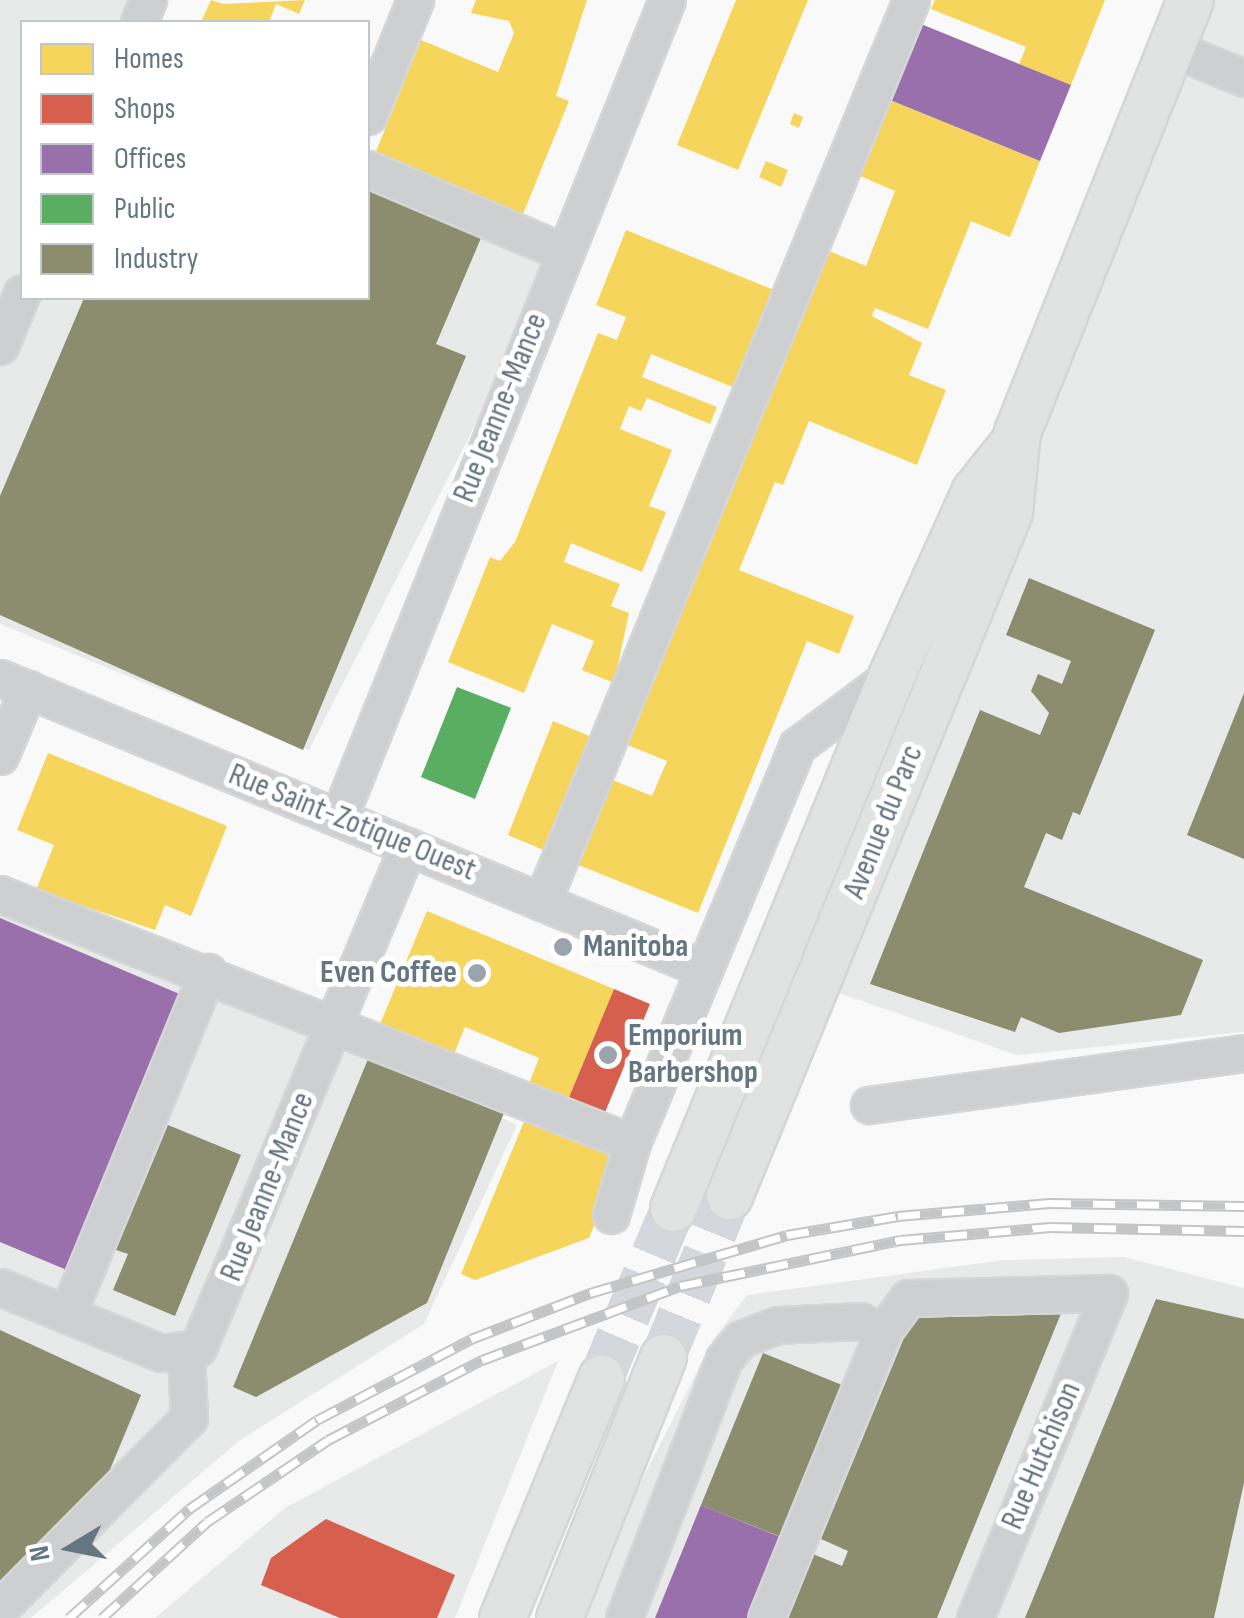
<!DOCTYPE html>
<html>
<head>
<meta charset="utf-8">
<style>
  body { margin:0 }
  #map { position:relative; width:1244px; height:1618px; overflow:hidden; background:#f9f9f9; font-family:"Sofia Sans Condensed",sans-serif }
  div>[style] { position:absolute }
  [style*='--x'] { left:calc(var(--x)*1px); top:calc(var(--y)*1px); width:calc(var(--w)*1px); rotate:calc(var(--a)*1deg) }
  .built>* { inset:0; background:#e8e9e9 }
  .homes>* { inset:0; background:#f6d55c }
  .shops>* { inset:0; background:#d6604d }
  .offices>* { inset:0; background:#9970ab }
  .public>* { inset:0; background:#5aae61 }
  .industry>* { inset:0; background:#8c8c6e }
  .major-tunnel>* { height:45px; margin-top:-22.5px; transform-origin:0; background:repeating-linear-gradient(90deg,#d4d8dc 0 45px,transparent 0 67px) }
  .roads { filter:drop-shadow(2px 0 #d5d6d7) drop-shadow(-2px 0 #d5d6d7) drop-shadow(0 2px #d5d6d7) drop-shadow(0 -2px #d5d6d7) }
  .minor>* { height:35px; margin:-17.5px; padding:0 17.5px; transform-origin:17.5px; border-radius:17.5px; background:#cecfd0 }
  .major>* { height:45px; margin:-22.5px; padding:0 22.5px; transform-origin:22.5px; border-radius:22.5px; background:#e1e2e2 }
  .rail>* { height:11px; margin-top:-5.5px; transform-origin:0; background:repeating-linear-gradient(90deg,#fff 0 22px,#c3c5c6 0 44px); box-sizing:border-box; border-block:2px solid #c3c5c6 }
  .dots>* { width:28px; height:28px; translate:-50% -50%; box-sizing:border-box; border:5px solid #fff; border-radius:50% }
  span { translate:-50% -50%; white-space:nowrap; text-align:center; line-height:1.15; -webkit-text-stroke:10px #fff; paint-order:stroke }
  .street-label { font-size:32px; color:#657683 }
  .poi-label { font-size:32px; color:#657683; font-weight:700 }
  .left { translate:0 -50%; text-align:left }
  .right { translate:-100% -50%; text-align:right }
  .legend { position:absolute; left:20px; top:20px; width:350px; height:280px; box-sizing:border-box; background:#fff; border:2px solid #c1c8cd; margin:0; padding:12px 18px; list-style:none; font-size:30px; color:#657683 }
  .legend li { display:flex; align-items:center; gap:20px; height:50px }
  .legend b { width:50px; border:2px solid #c1c8cd }
  .north { position:absolute; left:20px; top:1498px; width:100px; height:100px; -webkit-text-stroke:8px #fff; paint-order:stroke; rotate:260deg; font-size:28px; font-weight:700; line-height:40px; text-align:center; color:#657683 }
  .north::after { content:''; display:block; margin:auto; width:35px; height:45px; background:#657683; clip-path:polygon(50% 0,100% 100%,50% 72%,0 100%) }
</style>
</head>
<body>
<div id="map">
  <div class="built">
    <div style="clip-path:polygon(0 0,149px 0,139px 22px,22px 22px,22px 298px,368px 298px,368px 161px,565px 249px,309px 750px,0 624px)"></div>
    <div style="clip-path:polygon(1190px 0,1244px 0,1244px 1032px,1017px 1055px,836px 992px)"></div>
    <div style="clip-path:polygon(0 879px,517px 1125px,424px 1324px,240px 1440px,31px 1618px,0 1618px)"></div>
    <div style="clip-path:polygon(1124px 1257px,1244px 1288px,1244px 1618px,572px 1618px,713px 1340px,747px 1295px,1004px 1260px)"></div>
    <div style="clip-path:polygon(558px 1361px,455px 1618px,155px 1618px,285px 1508px)"></div>
  </div>
  <div class="homes">
    <div style="clip-path:polygon(211px 0,224px 4px,305px 0,299px 14px,276px 4px,269px 22px,201px 22px)"></div>
    <div style="clip-path:polygon(476px 0,587px 0,556px 96px,569px 101px,523px 214px,375px 154px,421px 40px,498px 72px,514px 33px,509px 21px,471px 13px)"></div>
    <div style="clip-path:polygon(736px 0,808px 0,738px 170px,677px 145px)"></div>
    <div style="clip-path:polygon(935px 0,1105px 0,1071px 85px,1019px 64px,1026px 47px,931px 9px)"></div>
    <div style="clip-path:polygon(890px 100px,1040px 161px,1010px 237px,971px 221px,928px 329px,875px 308px,872px 316px,922px 343px,909px 375px,946px 390px,917px 465px,809px 421px,783px 485px,775px 482px,739px 570px,854px 616px,839px 654px,807px 641px,698px 913px,576px 864px,610px 779px,652px 796px,667px 761px,625px 744px,824px 249px,866px 266px,895px 191px,860px 176px)"></div>
    <div style="clip-path:polygon(794px 113px,803px 117px,799px 128px,790px 124px)"></div>
    <div style="clip-path:polygon(766px 161px,788px 170px,781px 187px,759px 177px)"></div>
    <div style="clip-path:polygon(626px 230px,774px 290px,735px 388px,651px 354px,642px 377px,717px 407px,710px 424px,647px 398px,641px 411px,629px 406px,620px 429px,672px 450px,649px 506px,666px 512px,642px 572px,571px 543px,564px 562px,620px 584px,611px 606px,629px 613px,614px 683px,582px 670px,594px 641px,552px 624px,524px 693px,448px 662px,490px 557px,500px 561px,515px 542px,598px 333px,617px 340px,626px 317px,596px 305px)"></div>
    <div style="clip-path:polygon(553px 721px,592px 737px,546px 851px,508px 835px)"></div>
    <div style="clip-path:polygon(48px 753px,227px 826px,191px 916px,165px 905px,155px 930px,36px 890px,54px 845px,17px 830px)"></div>
    <div style="clip-path:polygon(427px 911px,614px 989px,565px 1107px,526px 1091px,539px 1058px,465px 1027px,452px 1059px,378px 1029px)"></div>
    <div style="clip-path:polygon(528px 1112px,624px 1152px,589px 1238px,475px 1280px,461px 1274px)"></div>
  </div>
  <div class="shops">
    <div style="clip-path:polygon(614px 989px,650px 1004px,601px 1122px,565px 1107px)"></div>
    <div style="clip-path:polygon(326px 1519px,455px 1575px,437px 1618px,340px 1618px,261px 1585px,271px 1558px)"></div>
  </div>
  <div class="offices">
    <div style="clip-path:polygon(921px 24px,1071px 85px,1040px 161px,890px 100px)"></div>
    <div style="clip-path:polygon(0 918px,189px 998px,74px 1273px,0 1242px)"></div>
    <div style="clip-path:polygon(701px 1505px,790px 1541px,759px 1618px,655px 1618px)"></div>
  </div>
  <div class="public">
    <div style="clip-path:polygon(457px 687px,511px 708px,475px 799px,421px 777px)"></div>
  </div>
  <div class="industry">
    <div style="clip-path:polygon(368px 190px,481px 238px,436px 344px,466px 356px,303px 750px,0 615px,0 496px,84px 298px,368px 298px)"></div>
    <div style="clip-path:polygon(1029px 578px,1155px 630px,1080px 815px,1073px 812px,1062px 840px,1046px 833px,1024px 887px,1203px 960px,1181px 1015px,1059px 1033px,1021px 1017px,1015px 1032px,870px 984px,980px 710px,1040px 735px,1049px 713px,1031px 691px,1038px 674px,1062px 684px,1071px 661px,1006px 635px)"></div>
    <div style="clip-path:polygon(1244px 693px,1244px 859px,1187px 835px)"></div>
    <div style="clip-path:polygon(373px 1047px,508px 1103px,427px 1303px,256px 1397px,233px 1387px)"></div>
    <div style="clip-path:polygon(168px 1125px,241px 1155px,175px 1316px,113px 1290px,128px 1254px,116px 1250px)"></div>
    <div style="clip-path:polygon(1156px 1299px,1244px 1319px,1244px 1483px,1214px 1618px,1025px 1618px)"></div>
    <div style="clip-path:polygon(1044px 1303px,1062px 1311px,937px 1618px,781px 1618px,808px 1552px,842px 1566px,848px 1551px,821px 1539px,913px 1316px)"></div>
    <div style="clip-path:polygon(0 1330px,141px 1395px,99px 1496px,0 1594px)"></div>
    <div style="clip-path:polygon(763px 1353px,847px 1387px,786px 1539px,701px 1505px)"></div>
  </div>
  <div class="major-tunnel">
    <div style="--x:663;--y:1357;--w:174;--a:-67.7"></div>
    <div style="--x:601;--y:1378;--w:185;--a:-67"></div>
  </div>
  <div class="roads">
    <div class="minor">
      <div style="--x:139;--y:22;--w:24;--a:-68"></div>
      <div style="--x:1171;--y:48;--w:79;--a:22.3"></div>
      <div style="--x:368;--y:116;--w:125;--a:-67.9"></div>
      <div style="--x:368;--y:169;--w:213;--a:23"></div>
      <div style="--x:0;--y:346;--w:57;--a:-67.5"></div>
      <div style="--x:0;--y:678;--w:762;--a:22.46"></div>
      <div style="--x:0;--y:756;--w:73;--a:-67.3"></div>
      <div style="--x:339;--y:817;--w:880;--a:-68.13"></div>
      <div style="--x:0;--y:894;--w:679;--a:21.5"></div>
      <div style="--x:632;--y:1143;--w:75;--a:106.3"></div>
      <div style="--x:542;--y:902;--w:975;--a:-67.75"></div>
      <div style="--x:869;--y:1105;--w:379;--a:-7.9"></div>
      <div style="--x:632;--y:1143;--w:430;--a:-67.4"></div>
      <div style="--x:797;--y:746;--w:117;--a:-36.7"></div>
      <div style="--x:0;--y:1287;--w:174;--a:22.3"></div>
      <div style="--x:161;--y:1353;--w:37;--a:-8"></div>
      <div style="--x:198;--y:1348;--w:544;--a:-67.3"></div>
      <div style="--x:67;--y:1315;--w:371;--a:-67.7"></div>
      <div style="--x:883;--y:1332;--w:42;--a:-53.7"></div>
      <div style="--x:908;--y:1298;--w:201;--a:-1.4"></div>
      <div style="--x:1109;--y:1293;--w:352;--a:112.4"></div>
      <div style="--x:0;--y:1608;--w:268;--a:-45.2"></div>
      <div style="--x:189;--y:1418;--w:63;--a:-92.7"></div>
      <div style="--x:624;--y:1618;--w:278;--a:-68.9"></div>
      <div style="--x:724;--y:1359;--w:26;--a:-50"></div>
      <div style="--x:741;--y:1339;--w:39;--a:-21"></div>
      <div style="--x:777;--y:1325;--w:83;--a:-2.8"></div>
      <div style="--x:860;--y:1321;--w:25;--a:26"></div>
      <div style="--x:883;--y:1332;--w:309;--a:112.2"></div>
    </div>
    <div class="major">
      <div style="--x:729;--y:1196;--w:739;--a:-67.74"></div>
      <div style="--x:1009;--y:512;--w:80;--a:-84.3"></div>
      <div style="--x:1017;--y:432;--w:465;--a:-68.2"></div>
      <div style="--x:673;--y:1208;--w:575;--a:-67.72"></div>
      <div style="--x:891;--y:676;--w:202;--a:-65.7"></div>
      <div style="--x:974;--y:492;--w:63;--a:-51.5"></div>
      <div style="--x:502;--y:1618;--w:260;--a:-67.6"></div>
      <div style="--x:559;--y:1618;--w:281;--a:-68.3"></div>
    </div>
  </div>
  <div class="rail">
    <div style="--x:69;--y:1618;--w:162;--a:-42.2"></div>
    <div style="--x:189;--y:1509;--w:156;--a:-34.8"></div>
    <div style="--x:317;--y:1420;--w:174;--a:-27.7"></div>
    <div style="--x:471;--y:1339;--w:128;--a:-21.1"></div>
    <div style="--x:590;--y:1293;--w:205;--a:-16.4"></div>
    <div style="--x:787;--y:1235;--w:113;--a:-9.7"></div>
    <div style="--x:898;--y:1216;--w:152;--a:-4.9"></div>
    <div style="--x:1049;--y:1203;--w:195;--a:0.9"></div>
    <div style="--x:102;--y:1618;--w:142;--a:-42.4"></div>
    <div style="--x:207;--y:1522;--w:146;--a:-34.1"></div>
    <div style="--x:328;--y:1440;--w:174;--a:-27.5"></div>
    <div style="--x:482;--y:1360;--w:211;--a:-20.5"></div>
    <div style="--x:680;--y:1286;--w:226;--a:-11.8"></div>
    <div style="--x:901;--y:1240;--w:150;--a:-5"></div>
    <div style="--x:1050;--y:1227;--w:194;--a:1.2"></div>
  </div>
  <div class="dots">
    <div style="left:563px;top:947px;background:#99a4ac"></div>
    <div style="left:477px;top:973px;background:#99a4ac"></div>
    <div style="left:608px;top:1055px;background:#99a4ac"></div>
  </div>
  <div class="street-label">
    <span style="left:501px;top:408px;rotate:-68deg">Rue Jeanne-Mance</span>
    <span style="left:884px;top:822px;rotate:-68deg">Avenue du Parc</span>
    <span style="left:352px;top:823px;rotate:22deg">Rue Saint-Zotique Ouest</span>
    <span style="left:268px;top:1187px;rotate:-68deg">Rue Jeanne-Mance</span>
    <span style="left:1042px;top:1456px;rotate:-67deg">Rue Hutchison</span>
  </div>
  <div class="poi-label">
    <span class="left" style="left:583px;top:947px">Manitoba</span>
    <span class="right" style="left:457px;top:973px">Even Coffee</span>
    <span class="left" style="left:628px;top:1055px">Emporium<br>Barbershop</span>
  </div>
  <ul class="legend">
  <li><b style="height:28px;background:#f6d55c"></b>Homes</li>
  <li><b style="height:28px;background:#d6604d"></b>Shops</li>
  <li><b style="height:28px;background:#9970ab"></b>Offices</li>
  <li><b style="height:28px;background:#5aae61"></b>Public</li>
  <li><b style="height:28px;background:#8c8c6e"></b>Industry</li>
  </ul>
  <div class="north">N</div>
</div>
</body>
</html>
